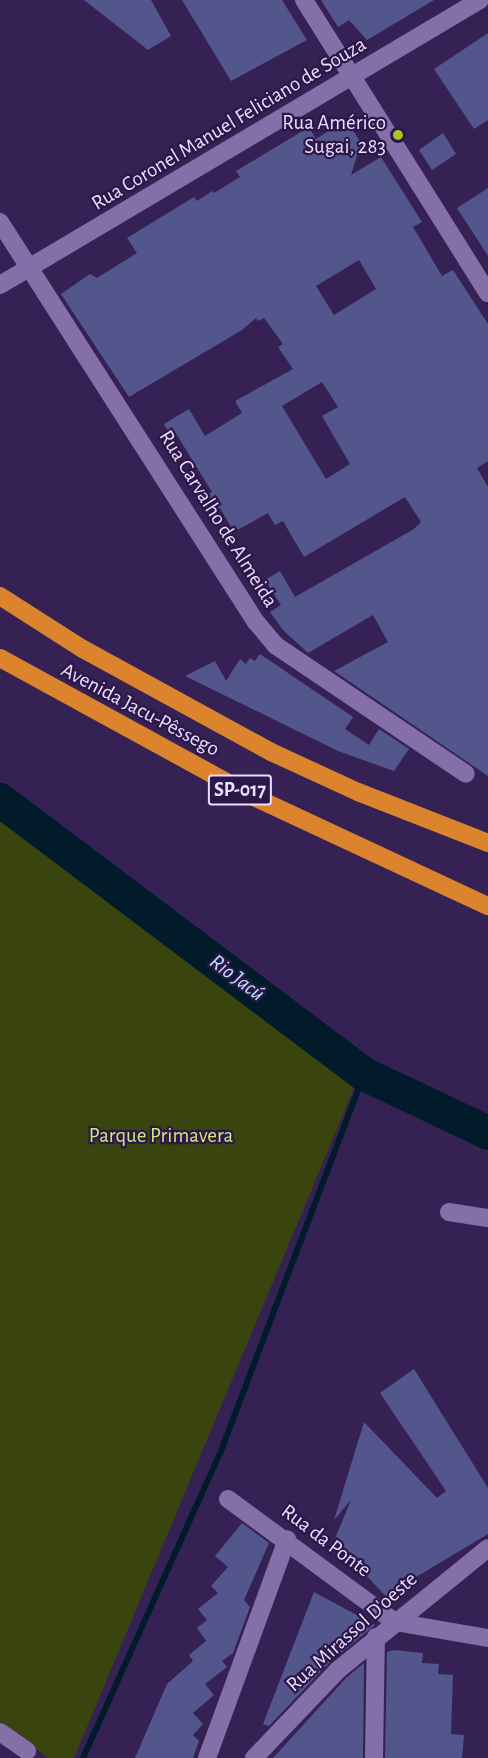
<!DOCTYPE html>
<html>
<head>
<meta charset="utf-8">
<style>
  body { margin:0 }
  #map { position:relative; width:488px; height:1758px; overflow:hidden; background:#362154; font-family:"Alegreya Sans",sans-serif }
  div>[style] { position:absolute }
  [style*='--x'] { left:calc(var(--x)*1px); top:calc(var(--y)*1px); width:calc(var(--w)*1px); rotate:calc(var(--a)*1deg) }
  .green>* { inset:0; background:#3a440f }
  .stream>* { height:6px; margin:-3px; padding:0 3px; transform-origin:3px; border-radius:3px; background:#021b2b }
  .river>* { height:34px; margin:-17px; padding:0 17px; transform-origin:17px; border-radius:17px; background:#021b2b }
  .building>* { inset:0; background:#53568d }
  .street>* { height:18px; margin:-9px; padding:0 9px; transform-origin:9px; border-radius:9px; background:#846fa9 }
  .highway>* { height:18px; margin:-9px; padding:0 9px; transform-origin:9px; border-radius:9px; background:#dc842d }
  .dots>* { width:16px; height:16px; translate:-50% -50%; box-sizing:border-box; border:3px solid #2d1749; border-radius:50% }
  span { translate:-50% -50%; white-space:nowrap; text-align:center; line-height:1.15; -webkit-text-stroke:4.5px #2d1749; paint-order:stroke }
  .shield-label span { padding:2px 4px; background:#2d1749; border:2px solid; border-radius:4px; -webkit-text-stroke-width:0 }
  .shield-label { font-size:20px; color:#e9defe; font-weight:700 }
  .poi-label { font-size:21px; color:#e9defe }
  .right { translate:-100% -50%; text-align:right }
  .street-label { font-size:21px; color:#e9defe }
  .park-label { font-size:21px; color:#cfe979 }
  .water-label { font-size:22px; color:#bce2ff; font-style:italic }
</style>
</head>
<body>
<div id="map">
  <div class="green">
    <div style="clip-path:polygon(0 820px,357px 1081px,74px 1758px,48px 1758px,0 1722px)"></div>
  </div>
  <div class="stream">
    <div style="--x:83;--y:1758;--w:340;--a:-65.8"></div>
    <div style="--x:222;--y:1448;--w:400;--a:-69.2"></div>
  </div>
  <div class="river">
    <div style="--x:0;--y:800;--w:456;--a:37"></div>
    <div style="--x:364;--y:1074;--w:137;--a:25.4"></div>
  </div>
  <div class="building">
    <div style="clip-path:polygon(84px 0,151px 0,171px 36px,148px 50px)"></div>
    <div style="clip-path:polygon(182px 0,282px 0,307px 40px,231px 81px)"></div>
    <div style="clip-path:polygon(321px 0,434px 0,367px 40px,349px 20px,338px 27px)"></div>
    <div style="clip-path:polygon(488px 33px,488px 120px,474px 129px,434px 69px)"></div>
    <div style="clip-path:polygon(evenodd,346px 120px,361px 143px,351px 175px,381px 157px,422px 222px,413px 227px,442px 276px,453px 270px,488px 324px,488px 461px,477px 468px,488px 487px,488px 776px,334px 671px,388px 642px,373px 615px,308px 653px,283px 630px,270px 612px,281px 605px,265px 580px,280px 571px,295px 597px,414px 529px,421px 522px,405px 497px,304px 557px,283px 521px,275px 525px,268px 513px,234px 532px,220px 508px,215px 511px,206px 496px,212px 492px,177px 435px,172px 438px,164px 424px,189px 409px,205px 436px,242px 413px,235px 401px,293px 369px,278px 347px,283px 344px,264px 318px,258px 321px,256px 318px,242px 330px,129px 397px,61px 294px,90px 274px,97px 278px,137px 253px,127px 238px,194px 197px,197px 201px,212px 191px,214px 193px,240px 177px,236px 171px,296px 135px,309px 127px,316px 139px,346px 120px,359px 260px,376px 289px,334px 315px,316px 286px,359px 260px,346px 120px,322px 382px,338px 407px,322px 416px,350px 464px,326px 479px,282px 406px,322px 382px)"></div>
    <div style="clip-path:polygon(443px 133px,456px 154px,432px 170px,419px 150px)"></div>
    <div style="clip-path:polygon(488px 188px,488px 256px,457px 208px)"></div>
    <div style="clip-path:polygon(260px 654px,353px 717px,345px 729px,369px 745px,379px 729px,409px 749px,394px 771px,338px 751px,185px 676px,215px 661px,226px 681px,240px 659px,246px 664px,250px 658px,255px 661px)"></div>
    <div style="clip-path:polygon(414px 1369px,488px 1488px,488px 1534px,406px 1583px,409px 1590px,392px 1603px,334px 1541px,351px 1500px,334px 1520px,364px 1422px,437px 1498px,446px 1491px,380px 1393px)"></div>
    <div style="clip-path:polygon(242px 1523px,269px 1543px,244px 1600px,250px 1607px,233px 1653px,222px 1661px,227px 1667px,205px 1684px,214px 1695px,193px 1713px,203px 1724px,193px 1735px,199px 1741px,193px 1758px,135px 1758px,167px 1684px,193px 1661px,189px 1655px,206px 1641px,197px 1628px,207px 1620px,198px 1609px,218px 1593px,211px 1586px,228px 1567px,215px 1556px)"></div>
    <div style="clip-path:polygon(314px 1592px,375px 1625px,330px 1662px,269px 1726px,263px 1724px)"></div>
    <div style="clip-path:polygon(394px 1650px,423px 1653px,422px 1663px,439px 1664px,438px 1674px,453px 1675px,451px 1734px,464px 1735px,462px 1758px,385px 1758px,387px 1652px)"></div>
    <div style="clip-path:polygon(364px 1663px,363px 1758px,273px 1758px,346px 1678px)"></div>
  </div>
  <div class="street">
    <div style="--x:304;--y:0;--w:346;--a:57.9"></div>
    <div style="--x:0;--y:222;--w:475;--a:57.4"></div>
    <div style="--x:256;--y:622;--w:30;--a:50"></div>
    <div style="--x:275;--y:645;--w:230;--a:34"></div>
    <div style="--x:0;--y:285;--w:558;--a:-30.7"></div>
    <div style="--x:449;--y:1212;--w:39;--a:9"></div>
    <div style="--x:228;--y:1499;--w:207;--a:36.4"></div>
    <div style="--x:395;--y:1622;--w:94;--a:9.8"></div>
    <div style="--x:0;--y:1732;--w:33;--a:35"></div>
    <div style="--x:207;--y:1758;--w:233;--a:-69.9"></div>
    <div style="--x:254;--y:1758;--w:122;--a:-46.3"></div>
    <div style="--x:338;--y:1670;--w:193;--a:-39.1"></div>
    <div style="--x:374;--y:1758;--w:121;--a:-89.1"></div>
  </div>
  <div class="highway">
    <div style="--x:0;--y:596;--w:98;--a:32.6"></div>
    <div style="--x:83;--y:649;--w:214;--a:28.7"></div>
    <div style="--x:271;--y:752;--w:96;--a:24.7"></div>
    <div style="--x:358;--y:792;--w:140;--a:21.4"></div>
    <div style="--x:0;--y:658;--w:290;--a:28.7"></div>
    <div style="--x:254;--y:797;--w:258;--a:25"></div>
  </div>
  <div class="dots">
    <div style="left:398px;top:135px;background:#a9c71a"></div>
  </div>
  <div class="shield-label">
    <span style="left:240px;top:790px">SP-017</span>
  </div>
  <div class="poi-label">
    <span class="right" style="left:386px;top:135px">Rua Américo<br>Sugai, 283</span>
  </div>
  <div class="street-label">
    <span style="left:229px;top:124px;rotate:-31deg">Rua Coronel Manuel Feliciano de Souza</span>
    <span style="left:218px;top:519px;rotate:58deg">Rua Carvalho de Almeida</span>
    <span style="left:140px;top:710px;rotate:28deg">Avenida Jacu-Pêssego</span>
    <span style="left:326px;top:1541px;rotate:37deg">Rua da Ponte</span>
    <span style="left:352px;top:1632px;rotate:-42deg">Rua Mirassol D'oeste</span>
  </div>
  <div class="park-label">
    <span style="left:161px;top:1136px">Parque Primavera</span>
  </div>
  <div class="water-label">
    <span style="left:237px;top:978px;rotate:37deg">Rio Jacú</span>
  </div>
</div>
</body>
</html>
